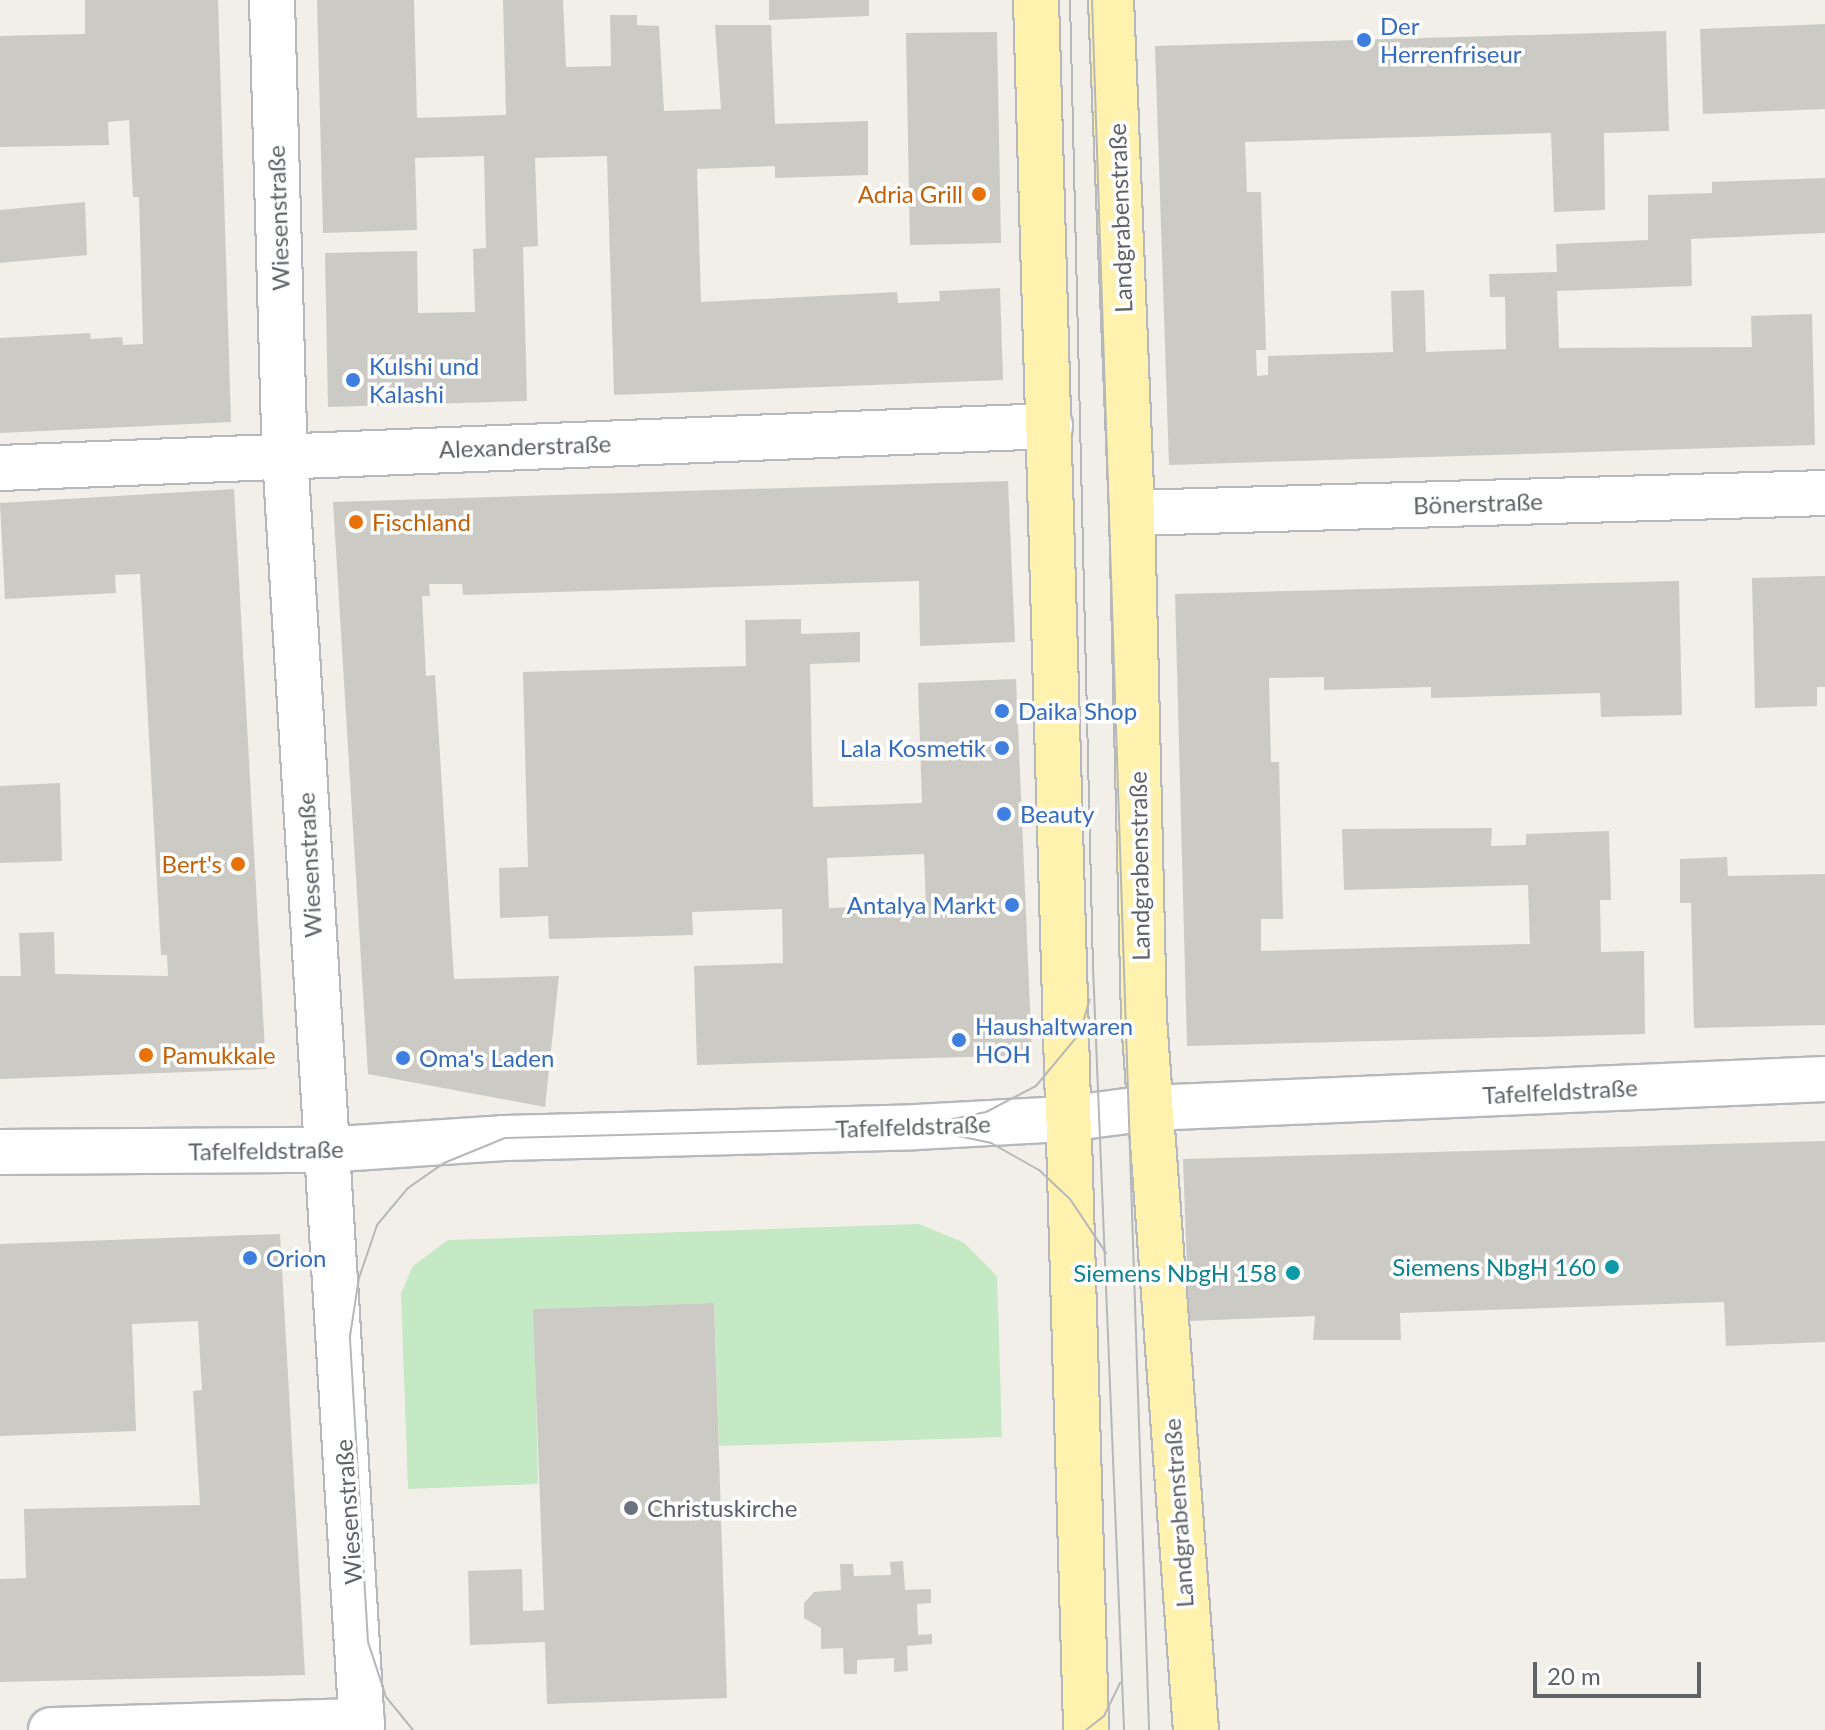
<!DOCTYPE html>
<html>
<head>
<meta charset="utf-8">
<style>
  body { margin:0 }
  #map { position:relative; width:1825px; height:1730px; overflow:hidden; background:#f1efe8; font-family:Lato,sans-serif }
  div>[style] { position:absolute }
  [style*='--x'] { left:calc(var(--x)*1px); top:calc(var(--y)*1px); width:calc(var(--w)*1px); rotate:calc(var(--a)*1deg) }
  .green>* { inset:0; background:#c5e8c5 }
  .building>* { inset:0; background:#cccac5 }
  .roads { filter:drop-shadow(2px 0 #b5b8bc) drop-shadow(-2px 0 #b5b8bc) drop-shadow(0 2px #b5b8bc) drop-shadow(0 -2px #b5b8bc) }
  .minor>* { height:44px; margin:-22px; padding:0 22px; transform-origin:22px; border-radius:22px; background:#fff }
  .major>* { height:44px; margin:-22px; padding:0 22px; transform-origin:22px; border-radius:22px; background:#fff2af }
  .tram>* { height:2px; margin:-1px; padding:0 1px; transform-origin:1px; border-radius:1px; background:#b6b7b8 }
  .dots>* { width:22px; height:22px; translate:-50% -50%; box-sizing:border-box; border:4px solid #fff; border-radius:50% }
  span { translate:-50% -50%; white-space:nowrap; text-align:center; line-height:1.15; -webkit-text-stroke:7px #fff; paint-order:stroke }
  .shop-label { font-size:24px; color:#366cbe }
  .left { translate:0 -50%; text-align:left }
  .right { translate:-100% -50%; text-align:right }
  .food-label { font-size:24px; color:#c56008 }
  .street-label { font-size:24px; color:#5f6368 }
  .culture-label { font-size:24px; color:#0d838f }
  .worship-label { font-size:24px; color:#5b616d }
  .scale { position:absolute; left:1533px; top:1662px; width:168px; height:36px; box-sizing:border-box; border:4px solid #5f6368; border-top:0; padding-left:10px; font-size:24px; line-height:28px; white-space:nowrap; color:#5f6368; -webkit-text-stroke:6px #fff; paint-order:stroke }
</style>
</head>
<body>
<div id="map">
  <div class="green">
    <div style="clip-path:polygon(919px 1224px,963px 1242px,997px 1276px,1002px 1437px,719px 1446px,714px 1303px,534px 1309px,538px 1484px,408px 1489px,401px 1293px,413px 1266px,448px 1240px)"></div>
  </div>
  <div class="building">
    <div style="clip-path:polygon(85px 0,218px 0,231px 422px,0 433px,0 338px,90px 333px,91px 339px,122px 337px,123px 345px,143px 344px,139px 197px,133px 197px,129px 120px,108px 122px,109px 145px,0 147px,0 36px,85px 34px)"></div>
    <div style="clip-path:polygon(317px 0,414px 0,417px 118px,506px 115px,503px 0,563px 0,566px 67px,611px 66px,610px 15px,637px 15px,637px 25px,659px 26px,664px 111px,721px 109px,715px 25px,771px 25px,775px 124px,868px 121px,868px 175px,775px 178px,775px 166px,697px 169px,701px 302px,897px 292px,898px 303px,940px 301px,939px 291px,1000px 288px,1003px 380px,614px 395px,607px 156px,535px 158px,538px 246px,523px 247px,527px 401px,328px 407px,325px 253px,417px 251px,418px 313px,475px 312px,473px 249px,486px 248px,484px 156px,415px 158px,417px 230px,323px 233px)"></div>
    <div style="clip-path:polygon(769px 0,869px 0,869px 16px,769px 20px)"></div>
    <div style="clip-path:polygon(1825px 24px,1825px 109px,1703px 114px,1700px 29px)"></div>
    <div style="clip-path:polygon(1666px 31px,1669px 131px,1604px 133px,1605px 210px,1554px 212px,1551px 133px,1245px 142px,1247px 192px,1261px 192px,1266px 350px,1256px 350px,1257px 376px,1268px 375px,1268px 356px,1393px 352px,1391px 291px,1424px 290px,1426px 352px,1506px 349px,1505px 297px,1490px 297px,1489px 274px,1557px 272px,1556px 244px,1648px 240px,1648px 195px,1712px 193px,1712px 182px,1825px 178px,1825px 233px,1691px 239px,1692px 286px,1557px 291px,1559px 348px,1752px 347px,1751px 316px,1812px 314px,1815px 445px,1169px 465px,1155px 46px)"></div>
    <div style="clip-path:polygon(997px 32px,1001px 243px,910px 245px,906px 33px)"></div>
    <div style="clip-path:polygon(85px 202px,87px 255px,0 263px,0 210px)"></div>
    <div style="clip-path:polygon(1008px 481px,1015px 642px,920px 646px,919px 581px,463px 595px,462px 584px,429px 584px,430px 596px,422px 596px,426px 676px,435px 675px,454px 979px,559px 976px,545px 1107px,368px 1074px,333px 502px)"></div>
    <div style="clip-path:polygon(234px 489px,266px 1069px,0 1079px,0 976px,21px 976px,19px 933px,54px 932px,55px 974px,168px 976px,167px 955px,161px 955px,140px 574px,115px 575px,116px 593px,5px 599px,0 503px)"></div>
    <div style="clip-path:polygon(1825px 576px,1825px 687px,1817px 687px,1817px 706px,1755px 708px,1752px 578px)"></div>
    <div style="clip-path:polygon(1679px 581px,1682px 715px,1601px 717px,1600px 693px,1431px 698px,1431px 687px,1324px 690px,1324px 677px,1269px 678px,1271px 762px,1279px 762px,1283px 919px,1261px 919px,1261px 951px,1530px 944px,1528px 885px,1344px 890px,1342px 829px,1492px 828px,1491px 846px,1526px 845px,1526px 834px,1609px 831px,1611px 900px,1600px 900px,1601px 952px,1644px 951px,1645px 1034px,1187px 1046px,1175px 594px)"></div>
    <div style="clip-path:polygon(evenodd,801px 619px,801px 634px,860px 632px,860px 662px,810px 664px,813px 807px,922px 803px,918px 683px,1016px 679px,1032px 1055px,697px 1065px,694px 966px,783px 963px,782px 909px,692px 912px,693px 935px,549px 939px,548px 916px,500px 918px,499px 868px,528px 867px,523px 672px,746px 666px,745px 620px,801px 619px,924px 854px,926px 905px,829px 908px,827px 858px,924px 854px)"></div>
    <div style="clip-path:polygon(60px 783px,62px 861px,0 863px,0 786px)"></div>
    <div style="clip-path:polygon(1727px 857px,1728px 876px,1825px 874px,1825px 1025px,1694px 1028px,1691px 903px,1680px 903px,1680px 859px)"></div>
    <div style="clip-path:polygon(1825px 1141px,1825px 1342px,1726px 1346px,1724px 1302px,1400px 1313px,1401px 1340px,1313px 1340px,1315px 1316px,1189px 1321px,1183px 1159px)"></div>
    <div style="clip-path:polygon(280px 1234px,305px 1675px,0 1682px,0 1579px,26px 1578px,24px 1509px,200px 1505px,193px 1391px,202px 1390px,198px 1321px,132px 1324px,136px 1431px,0 1436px,0 1244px)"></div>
    <div style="clip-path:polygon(714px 1303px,727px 1698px,547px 1704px,545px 1642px,470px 1645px,468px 1571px,522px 1569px,523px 1611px,544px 1610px,533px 1309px)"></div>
    <div style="clip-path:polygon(903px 1561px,905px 1590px,931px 1589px,931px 1603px,917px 1604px,918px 1635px,932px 1634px,932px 1644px,907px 1646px,908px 1671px,894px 1672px,894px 1658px,857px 1660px,857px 1674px,844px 1674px,843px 1648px,821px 1649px,821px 1628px,804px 1618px,804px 1603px,814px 1592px,841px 1590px,840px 1564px,853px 1564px,854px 1576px,891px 1575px,890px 1562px)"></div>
  </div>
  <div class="roads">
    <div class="minor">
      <div style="--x:272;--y:0;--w:455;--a:88.4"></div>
      <div style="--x:285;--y:455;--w:1277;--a:86.54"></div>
      <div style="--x:0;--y:468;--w:1051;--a:-2.29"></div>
      <div style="--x:1132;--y:513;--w:693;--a:-1.65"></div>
      <div style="--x:0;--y:1152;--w:324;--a:-0.4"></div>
      <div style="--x:324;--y:1150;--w:181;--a:-3.8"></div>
      <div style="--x:505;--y:1138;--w:411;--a:-1.5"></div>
      <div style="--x:916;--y:1127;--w:150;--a:-3.1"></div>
      <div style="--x:1066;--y:1119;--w:85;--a:-7.5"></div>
      <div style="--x:1150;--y:1108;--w:676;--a:-2.46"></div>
      <div style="--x:51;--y:1730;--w:311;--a:-1.7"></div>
    </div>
    <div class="major">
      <div style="--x:1036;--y:0;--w:1731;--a:88.34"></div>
      <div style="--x:1111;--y:0;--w:513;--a:87.66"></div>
      <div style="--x:1132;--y:513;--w:506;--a:88.64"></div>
      <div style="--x:1144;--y:1019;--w:713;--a:85.82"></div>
    </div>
  </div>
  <div class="tram">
    <div style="--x:1070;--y:0;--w:967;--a:88.64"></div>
    <div style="--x:1093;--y:967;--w:764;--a:87.67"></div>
    <div style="--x:1092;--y:0;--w:1731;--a:88.11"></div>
    <div style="--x:929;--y:1124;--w:58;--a:-11.9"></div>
    <div style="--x:986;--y:1112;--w:56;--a:-27.5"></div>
    <div style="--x:1036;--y:1086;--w:69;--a:-50.3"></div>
    <div style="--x:1080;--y:1033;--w:35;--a:-74"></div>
    <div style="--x:413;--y:1730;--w:43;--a:-129.3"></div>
    <div style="--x:386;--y:1697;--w:58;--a:-108.1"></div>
    <div style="--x:368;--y:1642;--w:307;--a:-93.4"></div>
    <div style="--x:350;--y:1336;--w:59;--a:-81.2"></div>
    <div style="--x:359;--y:1278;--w:56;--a:-71.2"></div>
    <div style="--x:377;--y:1225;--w:48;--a:-50"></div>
    <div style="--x:408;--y:1188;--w:44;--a:-34.8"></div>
    <div style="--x:444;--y:1163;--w:66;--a:-22.3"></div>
    <div style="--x:505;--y:1138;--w:411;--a:-1.5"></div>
    <div style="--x:916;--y:1127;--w:77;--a:12"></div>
    <div style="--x:991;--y:1143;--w:55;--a:29.4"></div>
    <div style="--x:1039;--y:1170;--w:42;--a:43.1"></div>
    <div style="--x:1070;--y:1199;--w:65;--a:56.3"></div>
    <div style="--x:1086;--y:1730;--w:23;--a:-38"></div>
    <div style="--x:1104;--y:1716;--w:37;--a:-64"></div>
  </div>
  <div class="dots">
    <div style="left:1364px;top:40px;background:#3f7fe0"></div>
    <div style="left:979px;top:194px;background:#e8710a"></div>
    <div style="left:353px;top:380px;background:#3f7fe0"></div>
    <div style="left:356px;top:522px;background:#e8710a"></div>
    <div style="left:1002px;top:711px;background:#3f7fe0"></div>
    <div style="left:1002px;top:748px;background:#3f7fe0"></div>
    <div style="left:1004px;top:814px;background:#3f7fe0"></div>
    <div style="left:238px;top:864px;background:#e8710a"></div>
    <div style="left:1012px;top:905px;background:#3f7fe0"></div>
    <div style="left:959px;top:1040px;background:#3f7fe0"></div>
    <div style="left:146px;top:1055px;background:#e8710a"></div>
    <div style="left:403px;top:1058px;background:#3f7fe0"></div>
    <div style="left:250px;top:1258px;background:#3f7fe0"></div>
    <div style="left:1612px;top:1267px;background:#0f9aa8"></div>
    <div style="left:1293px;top:1273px;background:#0f9aa8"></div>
    <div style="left:631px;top:1508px;background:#6b7280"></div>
  </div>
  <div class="shop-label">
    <span class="left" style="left:1380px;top:40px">Der<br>Herrenfriseur</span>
    <span class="left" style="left:369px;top:380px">Kulshi und<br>Kalashi</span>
    <span class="left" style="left:1018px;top:711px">Daika Shop</span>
    <span class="right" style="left:986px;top:748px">Lala Kosmetik</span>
    <span class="left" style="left:1020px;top:814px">Beauty</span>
    <span class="right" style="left:996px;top:905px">Antalya Markt</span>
    <span class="left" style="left:975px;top:1040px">Haushaltwaren<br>HOH</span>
    <span class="left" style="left:419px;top:1058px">Oma's Laden</span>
    <span class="left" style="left:266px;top:1258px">Orion</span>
  </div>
  <div class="food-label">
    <span class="right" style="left:963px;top:194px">Adria Grill</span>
    <span class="left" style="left:372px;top:522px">Fischland</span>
    <span class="right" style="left:222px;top:864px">Bert's</span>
    <span class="left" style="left:162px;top:1055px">Pamukkale</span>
  </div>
  <div class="street-label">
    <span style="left:278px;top:218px;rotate:-92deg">Wiesenstraße</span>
    <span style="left:1120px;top:218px;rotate:-92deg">Landgrabenstraße</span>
    <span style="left:525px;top:446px;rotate:-2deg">Alexanderstraße</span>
    <span style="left:1478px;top:503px;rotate:-2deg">Bönerstraße</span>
    <span style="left:309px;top:865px;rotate:-93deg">Wiesenstraße</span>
    <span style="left:1139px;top:866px;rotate:-91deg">Landgrabenstraße</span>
    <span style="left:1560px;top:1091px;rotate:-3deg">Tafelfeldstraße</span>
    <span style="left:913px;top:1126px;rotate:-2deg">Tafelfeldstraße</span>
    <span style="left:266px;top:1150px;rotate:-1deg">Tafelfeldstraße</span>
    <span style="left:348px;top:1512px;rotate:-94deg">Wiesenstraße</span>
    <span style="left:1178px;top:1513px;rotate:-94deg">Landgrabenstraße</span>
  </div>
  <div class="culture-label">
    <span class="right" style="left:1596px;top:1267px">Siemens NbgH 160</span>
    <span class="right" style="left:1277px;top:1273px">Siemens NbgH 158</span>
  </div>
  <div class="worship-label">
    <span class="left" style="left:647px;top:1508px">Christuskirche</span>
  </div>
  <div class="scale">20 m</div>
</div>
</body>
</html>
